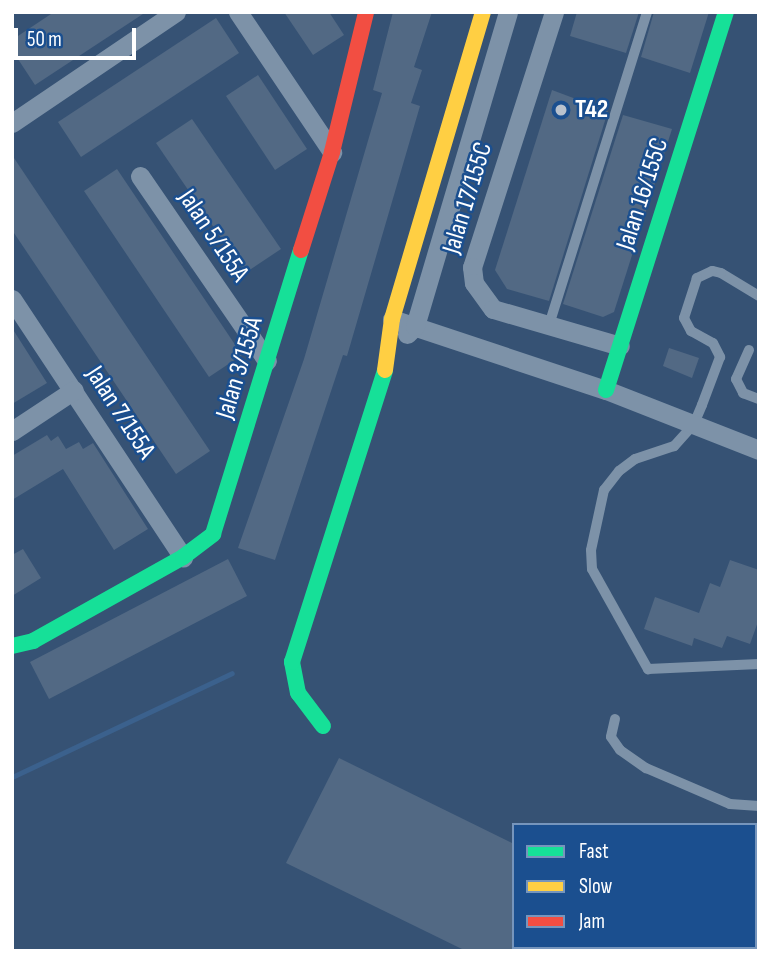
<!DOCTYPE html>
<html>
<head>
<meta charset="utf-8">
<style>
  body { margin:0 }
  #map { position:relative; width:771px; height:963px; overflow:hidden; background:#365274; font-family:"Sofia Sans Condensed",sans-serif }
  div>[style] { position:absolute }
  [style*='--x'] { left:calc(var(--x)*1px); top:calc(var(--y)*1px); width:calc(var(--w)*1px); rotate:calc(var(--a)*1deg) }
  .stream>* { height:5px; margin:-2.5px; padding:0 2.5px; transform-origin:2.5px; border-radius:2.5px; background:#3b618d }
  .building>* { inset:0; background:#526984 }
  .lane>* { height:10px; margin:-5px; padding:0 5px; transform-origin:5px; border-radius:5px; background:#7d92a8 }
  .street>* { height:19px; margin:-9.5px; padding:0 9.5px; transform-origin:9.5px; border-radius:9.5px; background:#7d92a8 }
  .fast>* { height:16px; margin:-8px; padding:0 8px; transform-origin:8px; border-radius:8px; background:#16e098 }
  .slow>* { height:16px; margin:-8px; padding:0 8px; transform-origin:8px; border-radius:8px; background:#ffcf43 }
  .jam>* { height:16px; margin:-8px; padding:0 8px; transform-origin:8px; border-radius:8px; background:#f24e42 }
  .dots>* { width:19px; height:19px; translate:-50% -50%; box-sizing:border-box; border:4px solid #1b4f8f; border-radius:50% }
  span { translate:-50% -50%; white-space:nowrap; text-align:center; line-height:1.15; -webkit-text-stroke:5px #1b4f8f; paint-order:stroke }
  .poi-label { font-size:26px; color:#fff; font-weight:700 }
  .left { translate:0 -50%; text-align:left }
  .street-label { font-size:26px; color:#fff }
  .frame { position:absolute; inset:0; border:14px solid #fff; pointer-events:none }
  .legend { position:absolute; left:512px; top:823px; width:245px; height:126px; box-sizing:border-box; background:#1b4f8f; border:2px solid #7695bc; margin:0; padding:9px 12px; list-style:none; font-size:21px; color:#fff }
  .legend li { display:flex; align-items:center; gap:14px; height:35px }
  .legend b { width:35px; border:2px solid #7695bc }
  .scale { position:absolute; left:14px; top:28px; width:122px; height:32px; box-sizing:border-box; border:4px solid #fff; border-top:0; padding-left:9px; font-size:21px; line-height:24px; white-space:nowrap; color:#fff; -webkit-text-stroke:5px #1b4f8f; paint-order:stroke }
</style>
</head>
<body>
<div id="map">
  <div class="stream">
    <div style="--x:12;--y:777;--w:243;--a:-25.3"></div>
  </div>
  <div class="building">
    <div style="clip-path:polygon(54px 12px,146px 12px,35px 85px,12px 50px,12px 40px)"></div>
    <div style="clip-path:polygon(284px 12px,329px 12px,344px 35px,313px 55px)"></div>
    <div style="clip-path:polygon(393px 12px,432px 12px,414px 67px,422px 70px,411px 103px,420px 106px,347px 356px,343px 355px,275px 560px,238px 548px,304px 359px,382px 93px,373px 90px)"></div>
    <div style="clip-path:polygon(577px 12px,639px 12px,626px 53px,570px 36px)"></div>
    <div style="clip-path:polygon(654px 12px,709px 12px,690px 73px,641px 57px)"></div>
    <div style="clip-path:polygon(216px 18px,239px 53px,81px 157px,58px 122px)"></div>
    <div style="clip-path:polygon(258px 75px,307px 149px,275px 170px,226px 96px)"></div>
    <div style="clip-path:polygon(552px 90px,608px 111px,549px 301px,507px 289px,495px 270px)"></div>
    <div style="clip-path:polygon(623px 115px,672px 129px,614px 312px,603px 317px,563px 304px)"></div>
    <div style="clip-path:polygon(192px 119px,281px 249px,245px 273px,156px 143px)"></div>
    <div style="clip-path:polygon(12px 155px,210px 451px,176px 474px,12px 230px)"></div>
    <div style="clip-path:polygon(117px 169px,242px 355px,209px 377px,84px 191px)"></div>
    <div style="clip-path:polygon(12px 328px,47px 383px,12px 404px)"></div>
    <div style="clip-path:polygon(669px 348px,699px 358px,692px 378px,663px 366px)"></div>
    <div style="clip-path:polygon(47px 435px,51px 441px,58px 436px,66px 449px,79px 442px,83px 449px,93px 443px,148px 529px,114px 550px,63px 469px,12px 500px,12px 456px)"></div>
    <div style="clip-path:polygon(23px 549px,41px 578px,12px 596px,12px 555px)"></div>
    <div style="clip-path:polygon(228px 559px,247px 596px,49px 699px,30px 662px)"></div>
    <div style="clip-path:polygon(730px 560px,759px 570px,759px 619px,750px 644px,727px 636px,722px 648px,694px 638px,692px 646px,644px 629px,655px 597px,699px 613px,710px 583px,720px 587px)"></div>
    <div style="clip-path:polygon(339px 758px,514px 844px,514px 951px,466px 951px,286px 863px)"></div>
  </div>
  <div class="lane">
    <div style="--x:759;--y:296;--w:44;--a:-148.8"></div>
    <div style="--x:721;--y:273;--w:9;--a:-167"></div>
    <div style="--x:712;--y:271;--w:17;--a:155"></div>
    <div style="--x:697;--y:278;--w:42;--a:108"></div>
    <div style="--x:684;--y:318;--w:15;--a:62"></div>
    <div style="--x:691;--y:331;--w:25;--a:29"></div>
    <div style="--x:713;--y:343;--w:16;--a:63"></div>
    <div style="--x:720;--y:357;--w:51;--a:110.6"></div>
    <div style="--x:702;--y:405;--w:21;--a:113"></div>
    <div style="--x:694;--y:424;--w:30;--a:132"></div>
    <div style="--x:674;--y:446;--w:41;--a:161.6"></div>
    <div style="--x:635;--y:459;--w:20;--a:143"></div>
    <div style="--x:619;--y:471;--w:24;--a:128"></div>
    <div style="--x:604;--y:490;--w:61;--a:102.2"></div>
    <div style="--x:591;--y:550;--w:19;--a:87"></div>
    <div style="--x:592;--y:569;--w:115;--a:60.8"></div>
    <div style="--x:648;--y:669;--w:111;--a:-2.6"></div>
    <div style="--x:549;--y:325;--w:328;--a:-72.6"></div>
    <div style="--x:749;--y:350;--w:32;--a:114"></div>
    <div style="--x:736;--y:379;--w:16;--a:63"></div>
    <div style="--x:743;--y:393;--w:17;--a:21"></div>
    <div style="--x:615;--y:719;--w:18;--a:103"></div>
    <div style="--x:611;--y:737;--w:16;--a:55"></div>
    <div style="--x:620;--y:750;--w:32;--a:35"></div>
    <div style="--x:646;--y:768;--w:91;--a:23.2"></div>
    <div style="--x:730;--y:804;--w:29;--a:4"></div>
  </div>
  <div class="street">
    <div style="--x:238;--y:12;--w:169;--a:56.1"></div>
    <div style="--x:554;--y:12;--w:268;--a:107.8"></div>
    <div style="--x:472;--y:267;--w:16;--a:83"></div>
    <div style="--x:474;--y:283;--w:32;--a:54"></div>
    <div style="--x:493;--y:309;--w:132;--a:16.2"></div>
    <div style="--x:12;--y:123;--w:198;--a:-34.1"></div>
    <div style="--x:140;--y:176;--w:224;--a:55.5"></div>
    <div style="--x:12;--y:299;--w:310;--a:56.5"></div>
    <div style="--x:392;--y:319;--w:225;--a:18.4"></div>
    <div style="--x:606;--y:390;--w:164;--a:21.4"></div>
    <div style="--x:407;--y:334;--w:11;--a:-45"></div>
    <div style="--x:415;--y:326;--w:327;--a:-73.5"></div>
    <div style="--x:12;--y:431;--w:74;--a:-33.5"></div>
  </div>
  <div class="fast">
    <div style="--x:606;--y:390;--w:397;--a:-72.4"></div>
    <div style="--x:12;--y:646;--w:22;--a:-13"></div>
    <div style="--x:33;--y:641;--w:172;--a:-29.2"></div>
    <div style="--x:183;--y:557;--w:38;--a:-37"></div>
    <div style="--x:213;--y:534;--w:297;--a:-72.8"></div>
    <div style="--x:323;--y:726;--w:41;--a:-127.1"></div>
    <div style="--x:298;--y:693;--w:32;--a:-101"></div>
    <div style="--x:292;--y:662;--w:306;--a:-72.3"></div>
  </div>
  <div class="slow">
    <div style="--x:385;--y:370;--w:51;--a:-82.2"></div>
    <div style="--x:392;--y:319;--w:320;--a:-73.5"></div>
  </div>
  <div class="jam">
    <div style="--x:301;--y:250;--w:103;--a:-72.4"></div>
    <div style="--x:332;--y:152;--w:144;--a:-76.3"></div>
  </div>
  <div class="dots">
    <div style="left:561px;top:110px;background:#b9c2ce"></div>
  </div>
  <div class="poi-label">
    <span class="left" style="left:575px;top:110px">T42</span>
  </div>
  <div class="street-label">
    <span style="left:643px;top:194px;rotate:-72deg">Jalan 16/155C</span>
    <span style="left:468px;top:198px;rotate:-73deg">Jalan 17/155C</span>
    <span style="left:213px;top:236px;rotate:56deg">Jalan 5/155A</span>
    <span style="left:240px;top:368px;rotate:-73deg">Jalan 3/155A</span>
    <span style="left:120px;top:413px;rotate:57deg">Jalan 7/155A</span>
  </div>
  <div class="frame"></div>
  <ul class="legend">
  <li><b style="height:9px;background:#16e098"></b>Fast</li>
  <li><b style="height:9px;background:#ffcf43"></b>Slow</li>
  <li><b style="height:9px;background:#f24e42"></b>Jam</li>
  </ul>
  <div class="scale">50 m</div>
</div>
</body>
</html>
